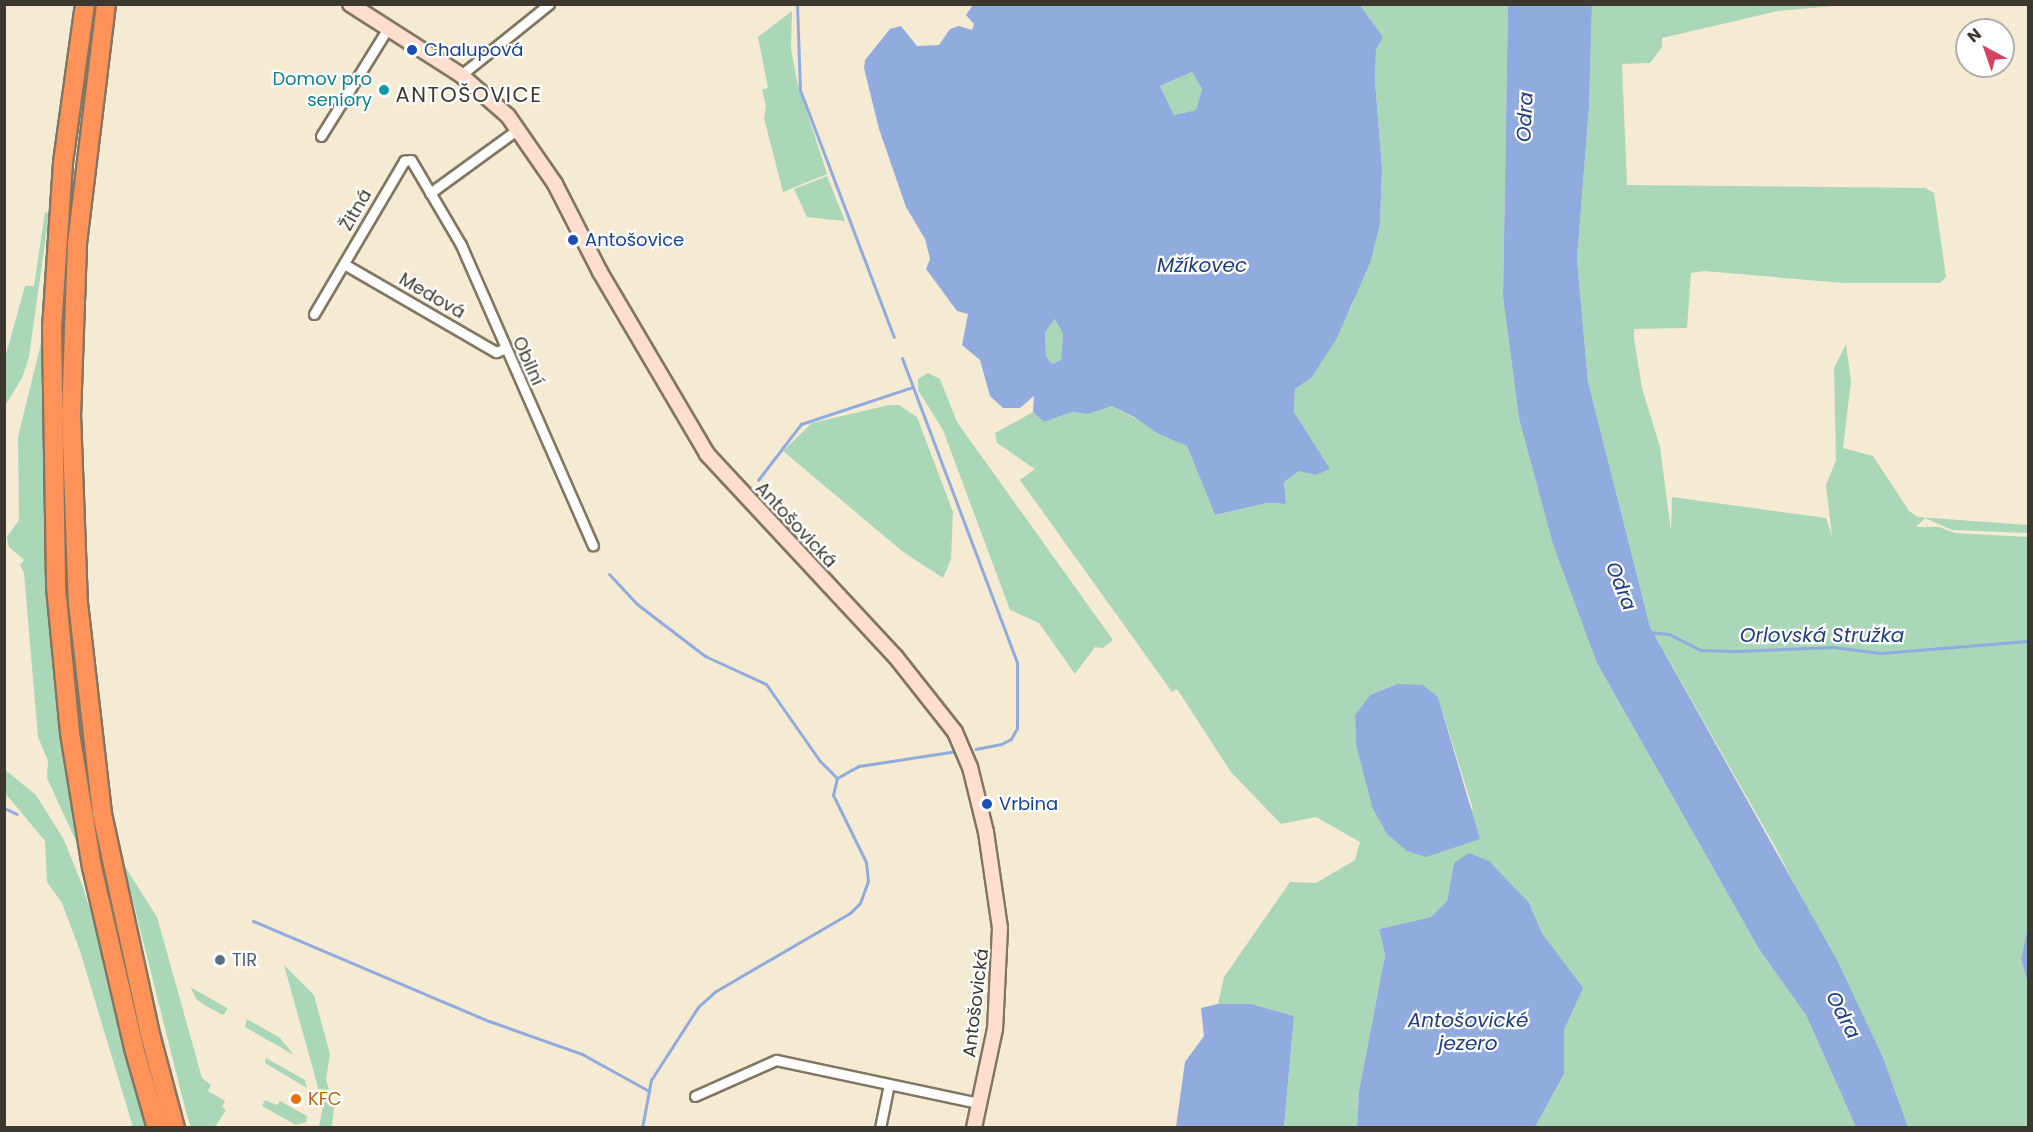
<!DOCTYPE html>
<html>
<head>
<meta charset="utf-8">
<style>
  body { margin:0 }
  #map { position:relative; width:2033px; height:1132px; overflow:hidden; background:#f5ead2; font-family:Poppins,sans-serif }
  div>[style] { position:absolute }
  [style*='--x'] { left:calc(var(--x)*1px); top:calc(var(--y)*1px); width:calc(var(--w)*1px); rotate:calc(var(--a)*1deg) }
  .green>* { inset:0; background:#abd7b9 }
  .water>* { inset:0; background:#91abde }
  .stream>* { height:3px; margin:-1.5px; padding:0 1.5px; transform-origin:1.5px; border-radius:1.5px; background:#91abde }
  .roads { filter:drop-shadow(2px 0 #807762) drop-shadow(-2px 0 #807762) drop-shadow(0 2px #807762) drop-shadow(0 -2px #807762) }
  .street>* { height:9px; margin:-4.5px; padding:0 4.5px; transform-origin:4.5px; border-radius:4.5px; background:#fff }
  .secondary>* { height:14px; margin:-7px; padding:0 7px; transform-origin:7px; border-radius:7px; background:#ffdecd }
  .highway>* { height:18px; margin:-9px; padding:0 9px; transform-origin:9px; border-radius:9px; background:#fe9258 }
  .dots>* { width:16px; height:16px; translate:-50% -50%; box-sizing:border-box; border:3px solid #fff; border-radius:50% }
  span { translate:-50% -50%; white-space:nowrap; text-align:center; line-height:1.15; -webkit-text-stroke:4.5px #fff; paint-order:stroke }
  .transit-label { font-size:18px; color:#164399 }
  .left { translate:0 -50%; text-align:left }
  .culture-label { font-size:18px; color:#0d838f }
  .right { translate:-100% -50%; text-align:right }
  .street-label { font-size:18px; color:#3c382f }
  .service-label { font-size:18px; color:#4e5e75 }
  .food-label { font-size:18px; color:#c56008 }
  .water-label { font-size:20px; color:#233e7c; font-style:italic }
  .quarter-label { font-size:21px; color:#3c382f; letter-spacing:1.5px }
  .frame { position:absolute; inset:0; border:6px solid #3c382f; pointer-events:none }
  .north { position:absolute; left:1955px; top:18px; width:60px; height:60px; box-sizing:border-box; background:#fff; border:2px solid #b1afac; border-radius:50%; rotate:320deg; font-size:16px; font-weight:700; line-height:24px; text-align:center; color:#3c382f }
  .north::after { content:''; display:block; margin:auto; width:21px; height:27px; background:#d3435f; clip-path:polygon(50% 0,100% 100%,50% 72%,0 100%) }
</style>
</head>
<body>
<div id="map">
  <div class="green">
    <div style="clip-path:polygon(evenodd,1360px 5px,1508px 5px,1503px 297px,1519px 418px,1597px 663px,1759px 949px,1806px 1015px,1856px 1127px,1535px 1127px,1564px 1074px,1564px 1030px,1582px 988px,1542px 933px,1529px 903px,1454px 863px,1447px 901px,1431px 917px,1379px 929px,1385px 955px,1359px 1091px,1357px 1127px,1284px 1127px,1294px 1016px,1251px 1004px,1218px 1004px,1224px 977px,1290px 882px,1316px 883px,1355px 860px,1360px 842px,1316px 817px,1281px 824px,1231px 772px,1177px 689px,1172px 692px,1020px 480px,1035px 469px,997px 443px,995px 433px,1033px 412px,1044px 422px,1072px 412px,1088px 414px,1112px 406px,1187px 446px,1215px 515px,1268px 503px,1286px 504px,1284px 482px,1299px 470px,1316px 475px,1329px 469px,1294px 412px,1295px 389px,1312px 376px,1351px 308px,1380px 224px,1382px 168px,1375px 81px,1376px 50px,1383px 37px,1360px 5px,1397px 684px,1438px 697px,1473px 809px,1372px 807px,1356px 745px,1355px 715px,1370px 695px,1397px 684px)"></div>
    <div style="clip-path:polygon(1592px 5px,1846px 5px,1778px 11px,1662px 38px,1662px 47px,1650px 63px,1622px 64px,1627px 185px,1925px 188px,1934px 193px,1946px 277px,1940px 283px,1843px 283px,1704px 271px,1691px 273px,1687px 328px,1634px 329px,1634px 339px,1642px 388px,1660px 447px,1671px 531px,1672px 497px,1826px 518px,1832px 536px,1826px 485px,1836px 460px,1834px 368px,1846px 344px,1851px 382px,1843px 448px,1873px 456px,1909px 511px,1918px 517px,2028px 525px,2028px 533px,1952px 530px,1925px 518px,1916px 527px,1939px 527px,1955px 533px,2028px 537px,2028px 926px,2021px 959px,2028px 984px,2028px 1127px,1908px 1127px,1884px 1060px,1777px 850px,1650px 627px,1588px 382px,1577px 259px,1589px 107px)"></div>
    <div style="clip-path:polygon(792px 11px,791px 49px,797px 81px,827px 174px,783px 192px,764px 118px,766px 106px,762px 90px,768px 88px,758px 37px)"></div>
    <div style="clip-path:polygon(1192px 72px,1202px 89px,1196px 110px,1174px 115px,1160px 86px)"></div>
    <div style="clip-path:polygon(827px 176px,845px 221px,807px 217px,794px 189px)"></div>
    <div style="clip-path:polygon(45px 212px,49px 214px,29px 357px,22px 378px,5px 406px,5px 358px,25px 286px,34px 286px)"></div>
    <div style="clip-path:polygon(1055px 318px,1063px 334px,1061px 360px,1052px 364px,1046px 357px,1045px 332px)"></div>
    <div style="clip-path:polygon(44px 331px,45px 544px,51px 612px,48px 617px,86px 863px,47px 778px,48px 761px,38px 737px,24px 573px,20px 565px,24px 560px,9px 547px,7px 537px,19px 520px,18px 437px)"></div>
    <div style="clip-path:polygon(928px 373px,940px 379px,957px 422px,1113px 640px,1103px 648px,1095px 647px,1075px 674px,1039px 623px,1010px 610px,943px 430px,918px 390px,918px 379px)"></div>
    <div style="clip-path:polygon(889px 405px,899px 405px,917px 417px,953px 512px,951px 559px,943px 578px,902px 551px,783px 451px,812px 423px)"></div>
    <div style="clip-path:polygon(4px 769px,36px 795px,64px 840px,83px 887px,156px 1127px,133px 1127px,80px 951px,62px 903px,47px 882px,45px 841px,5px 793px)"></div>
    <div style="clip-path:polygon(124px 865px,157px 917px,202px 1078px,211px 1085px,208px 1091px,225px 1101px,222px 1107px,226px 1110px,215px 1127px,191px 1127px,187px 1116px)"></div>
    <div style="clip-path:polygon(284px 965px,314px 995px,330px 1054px,326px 1079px,334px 1107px,332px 1127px,319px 1127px,323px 1105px)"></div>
    <div style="clip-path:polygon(190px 987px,227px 1008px,227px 1010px,223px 1015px,206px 1006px,197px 1000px)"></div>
    <div style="clip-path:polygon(247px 1019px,280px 1038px,294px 1055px,245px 1027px)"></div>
    <div style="clip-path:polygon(266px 1058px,305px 1080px,307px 1088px,265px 1063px)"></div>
    <div style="clip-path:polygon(265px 1100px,277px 1105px,280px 1101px,307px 1116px,306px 1122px,296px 1125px,262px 1106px)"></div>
  </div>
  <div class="water">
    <div style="clip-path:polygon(evenodd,973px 5px,1360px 5px,1383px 37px,1376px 50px,1375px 81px,1382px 168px,1380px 224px,1370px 263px,1337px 338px,1312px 377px,1295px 389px,1294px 412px,1330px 469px,1316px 475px,1299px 471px,1284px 482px,1286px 504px,1268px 503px,1215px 515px,1187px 446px,1159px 434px,1134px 417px,1112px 406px,1088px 414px,1072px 412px,1044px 422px,1033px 412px,1034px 396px,1020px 408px,1003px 408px,990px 396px,980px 360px,962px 345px,968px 314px,957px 311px,926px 269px,930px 259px,925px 239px,906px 207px,879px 129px,864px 68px,865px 60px,890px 29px,901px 26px,917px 46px,939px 45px,950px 29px,959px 26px,972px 30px,974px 24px,966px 15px,973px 5px,1192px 72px,1202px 89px,1196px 110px,1174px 115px,1160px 86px,1192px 72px,973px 5px,1055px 319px,1063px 334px,1061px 360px,1052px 364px,1046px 356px,1045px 332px,1055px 319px)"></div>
    <div style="clip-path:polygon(1508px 5px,1592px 5px,1589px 107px,1577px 259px,1588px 382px,1650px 627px,1838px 962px,1884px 1060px,1908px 1127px,1856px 1127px,1806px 1015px,1759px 949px,1597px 663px,1553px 544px,1519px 418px,1503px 297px)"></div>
    <div style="clip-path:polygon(1397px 684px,1423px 685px,1438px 697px,1480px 839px,1426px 857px,1407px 851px,1387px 834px,1372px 807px,1356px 745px,1355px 715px,1370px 695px)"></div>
    <div style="clip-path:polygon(1469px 853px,1489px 861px,1529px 903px,1542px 933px,1583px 988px,1564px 1030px,1564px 1074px,1535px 1127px,1357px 1127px,1359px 1091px,1385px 955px,1379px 929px,1431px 917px,1447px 901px,1454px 863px)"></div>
    <div style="clip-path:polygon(2028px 926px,2028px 984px,2021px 959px)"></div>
    <div style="clip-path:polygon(1218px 1004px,1251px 1004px,1294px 1016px,1284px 1127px,1176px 1127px,1185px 1062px,1204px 1036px,1201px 1008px)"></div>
  </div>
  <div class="stream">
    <div style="--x:797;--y:4;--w:86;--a:88"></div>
    <div style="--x:800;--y:90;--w:264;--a:69.2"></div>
    <div style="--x:902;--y:358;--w:325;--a:69.3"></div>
    <div style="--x:1017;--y:662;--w:66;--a:90"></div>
    <div style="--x:1017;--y:728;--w:13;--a:119"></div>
    <div style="--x:1011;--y:739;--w:11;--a:153"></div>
    <div style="--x:1001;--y:744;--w:26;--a:169"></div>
    <div style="--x:758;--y:480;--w:71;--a:-52.5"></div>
    <div style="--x:801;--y:424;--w:118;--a:-18.3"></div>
    <div style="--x:609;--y:574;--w:41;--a:47"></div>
    <div style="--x:637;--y:604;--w:86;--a:37.4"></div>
    <div style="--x:705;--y:656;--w:67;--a:24.7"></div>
    <div style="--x:766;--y:684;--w:94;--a:55"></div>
    <div style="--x:820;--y:761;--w:24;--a:45"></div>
    <div style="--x:1649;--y:632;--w:20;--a:6"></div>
    <div style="--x:1669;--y:634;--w:36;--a:27"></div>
    <div style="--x:1701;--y:650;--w:37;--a:2"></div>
    <div style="--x:1738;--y:651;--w:95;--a:-2.4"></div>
    <div style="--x:1833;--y:647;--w:48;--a:7.1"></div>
    <div style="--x:1881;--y:653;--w:147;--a:-4.7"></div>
    <div style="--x:4;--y:808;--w:14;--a:25"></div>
    <div style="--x:253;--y:921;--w:256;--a:23"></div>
    <div style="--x:489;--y:1021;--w:99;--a:19.5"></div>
    <div style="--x:582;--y:1054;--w:77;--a:28.9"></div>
    <div style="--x:642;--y:1128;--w:49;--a:-79.4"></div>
    <div style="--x:651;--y:1080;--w:87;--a:-57.2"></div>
    <div style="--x:698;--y:1007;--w:24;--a:-42"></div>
    <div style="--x:716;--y:991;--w:155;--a:-30.2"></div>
    <div style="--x:850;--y:913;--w:14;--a:-45"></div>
    <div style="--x:860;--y:903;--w:23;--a:-70"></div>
    <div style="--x:868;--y:881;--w:19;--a:-96"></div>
    <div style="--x:866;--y:862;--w:75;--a:-116.2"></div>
    <div style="--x:833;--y:795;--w:17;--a:-77"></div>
    <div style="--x:837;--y:778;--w:25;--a:-29"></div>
    <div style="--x:859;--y:766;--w:99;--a:-8.7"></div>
  </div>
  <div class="roads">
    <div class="street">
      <div style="--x:461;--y:75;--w:113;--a:-38.9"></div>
      <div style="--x:321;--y:136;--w:127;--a:-58.2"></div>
      <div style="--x:430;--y:193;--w:109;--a:-36"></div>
      <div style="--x:344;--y:264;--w:176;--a:30.1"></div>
      <div style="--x:496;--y:352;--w:9;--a:-21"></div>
      <div style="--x:314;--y:314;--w:178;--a:-59.5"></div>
      <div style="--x:404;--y:161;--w:7;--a:-8"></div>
      <div style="--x:411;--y:160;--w:99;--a:59.5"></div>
      <div style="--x:461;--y:245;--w:328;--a:66.3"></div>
      <div style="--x:695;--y:1096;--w:89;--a:-24"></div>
      <div style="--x:776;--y:1060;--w:208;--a:12"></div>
      <div style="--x:880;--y:1128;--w:45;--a:-78.4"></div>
    </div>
    <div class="secondary">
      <div style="--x:350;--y:4;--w:132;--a:32.6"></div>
      <div style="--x:461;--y:75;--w:62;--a:41.1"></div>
      <div style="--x:508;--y:116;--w:83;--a:55.3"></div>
      <div style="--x:555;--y:184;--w:99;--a:62.9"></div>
      <div style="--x:600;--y:272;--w:211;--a:59.5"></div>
      <div style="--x:707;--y:454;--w:276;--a:47.1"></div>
      <div style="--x:895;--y:656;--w:97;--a:51.7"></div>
      <div style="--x:955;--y:732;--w:38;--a:67"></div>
      <div style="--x:970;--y:767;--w:67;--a:76.2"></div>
      <div style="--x:986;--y:832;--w:97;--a:81.7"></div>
      <div style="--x:1000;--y:928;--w:101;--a:92.8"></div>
      <div style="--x:995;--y:1029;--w:101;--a:102"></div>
    </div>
    <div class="highway">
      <div style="--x:85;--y:4;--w:161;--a:97.9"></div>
      <div style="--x:63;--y:163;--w:164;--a:93.8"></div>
      <div style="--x:52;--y:327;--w:260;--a:89.1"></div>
      <div style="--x:56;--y:587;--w:147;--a:84.5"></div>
      <div style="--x:70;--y:733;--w:136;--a:80.7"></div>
      <div style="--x:92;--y:867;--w:186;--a:76.9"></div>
      <div style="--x:134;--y:1048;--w:83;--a:74"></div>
      <div style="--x:106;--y:4;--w:243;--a:96.9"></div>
      <div style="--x:77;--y:245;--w:169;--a:92"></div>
      <div style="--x:71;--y:414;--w:189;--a:87.9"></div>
      <div style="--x:78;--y:603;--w:212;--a:83.5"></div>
      <div style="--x:102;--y:814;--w:229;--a:77.7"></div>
      <div style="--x:151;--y:1038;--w:93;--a:75.1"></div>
    </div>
  </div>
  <div class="dots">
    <div style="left:412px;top:50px;background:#1a4fb4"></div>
    <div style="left:384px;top:90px;background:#0f9aa8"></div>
    <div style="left:573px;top:240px;background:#1a4fb4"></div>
    <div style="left:987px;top:804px;background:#1a4fb4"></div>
    <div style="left:220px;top:960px;background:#5c6f8a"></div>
    <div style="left:296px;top:1099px;background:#e8710a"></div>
  </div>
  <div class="transit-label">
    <span class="left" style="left:424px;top:50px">Chalupová</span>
    <span class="left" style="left:585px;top:240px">Antošovice</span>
    <span class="left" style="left:999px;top:804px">Vrbina</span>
  </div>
  <div class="culture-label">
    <span class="right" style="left:372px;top:90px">Domov pro<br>seniory</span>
  </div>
  <div class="street-label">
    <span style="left:356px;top:210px;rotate:-60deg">Žitná</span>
    <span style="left:432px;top:296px;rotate:30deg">Medová</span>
    <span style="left:528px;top:361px;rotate:66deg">Obilní</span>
    <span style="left:796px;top:525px;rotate:47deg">Antošovická</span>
    <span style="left:976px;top:1003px;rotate:-83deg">Antošovická</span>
  </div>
  <div class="service-label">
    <span class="left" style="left:232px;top:960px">TIR</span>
  </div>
  <div class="food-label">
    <span class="left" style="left:308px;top:1099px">KFC</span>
  </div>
  <div class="water-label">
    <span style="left:1525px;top:117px;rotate:-87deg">Odra</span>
    <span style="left:1202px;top:265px">Mžíkovec</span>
    <span style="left:1621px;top:586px;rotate:68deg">Odra</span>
    <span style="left:1822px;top:635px">Orlovská Stružka</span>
    <span style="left:1843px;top:1015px;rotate:62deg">Odra</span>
    <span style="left:1468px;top:1032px">Antošovické<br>jezero</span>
  </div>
  <div class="quarter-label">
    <span style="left:469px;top:95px">ANTOŠOVICE</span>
  </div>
  <div class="frame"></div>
  <div class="north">N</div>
</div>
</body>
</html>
